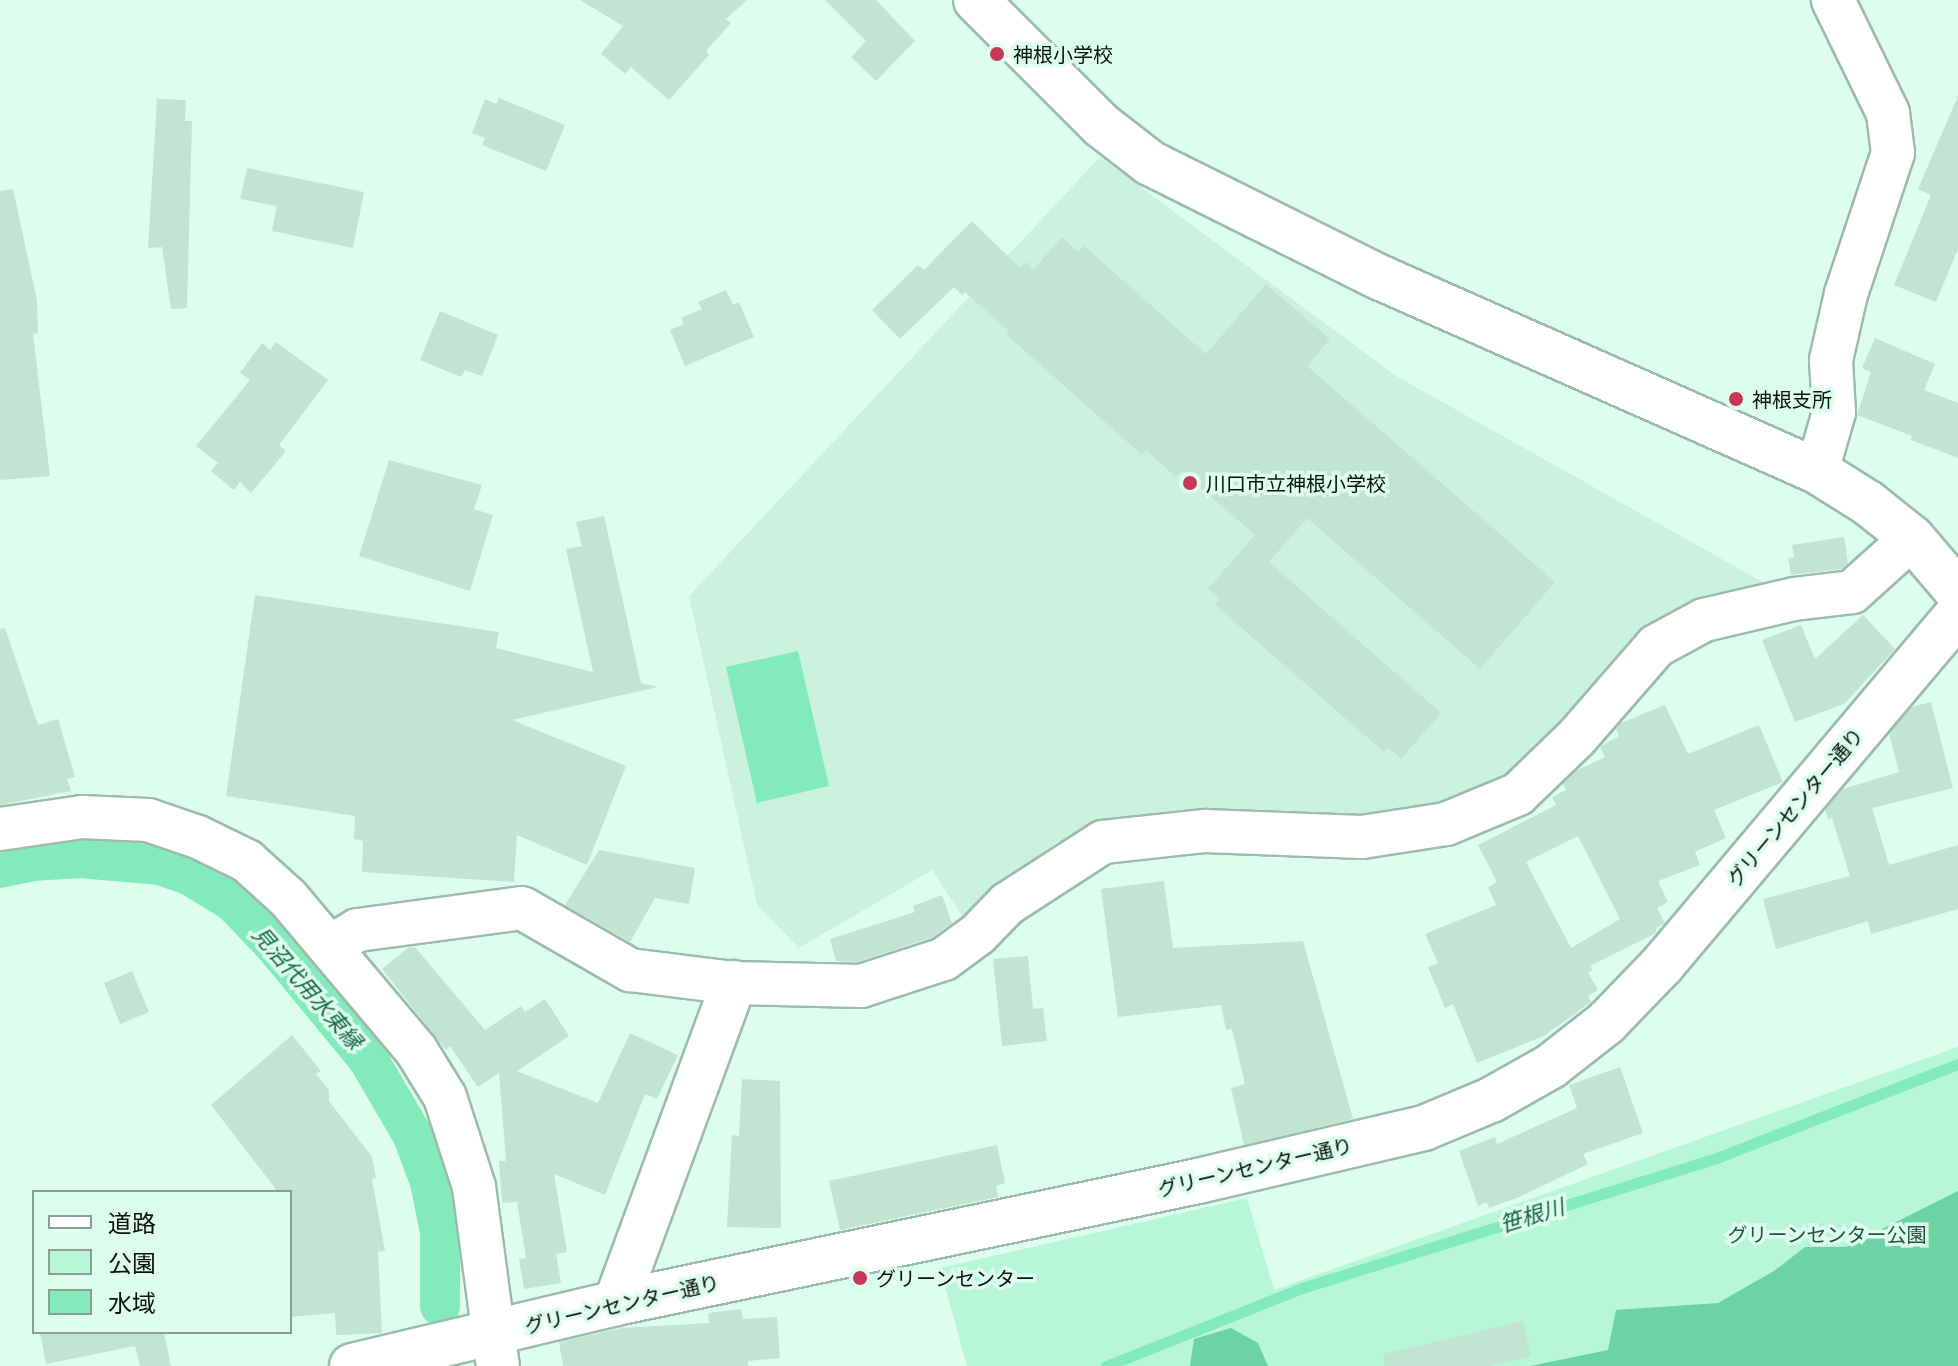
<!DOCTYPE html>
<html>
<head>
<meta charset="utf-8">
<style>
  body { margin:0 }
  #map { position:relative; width:1958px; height:1366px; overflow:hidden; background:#ddfeed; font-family:"Titillium Web","Noto Sans JP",sans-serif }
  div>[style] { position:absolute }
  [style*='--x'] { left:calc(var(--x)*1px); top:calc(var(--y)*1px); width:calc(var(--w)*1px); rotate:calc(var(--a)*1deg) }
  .built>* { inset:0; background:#caf2de }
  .green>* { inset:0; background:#b7f6d7 }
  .forest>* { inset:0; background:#6bd3a4 }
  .water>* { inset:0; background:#83ebbb }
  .stream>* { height:11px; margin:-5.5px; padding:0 5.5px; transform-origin:5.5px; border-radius:5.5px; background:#83ebbb }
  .canal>* { height:40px; margin:-20px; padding:0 20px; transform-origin:20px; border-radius:20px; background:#83ebbb }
  .building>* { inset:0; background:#c3e4d3 }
  .roads { filter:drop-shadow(2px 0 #9cbbab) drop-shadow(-2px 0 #9cbbab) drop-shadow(0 2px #9cbbab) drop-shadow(0 -2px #9cbbab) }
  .minor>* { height:42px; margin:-21px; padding:0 21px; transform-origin:21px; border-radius:21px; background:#fff }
  .tertiary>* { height:44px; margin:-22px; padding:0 22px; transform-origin:22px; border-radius:22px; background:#fff }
  .dots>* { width:22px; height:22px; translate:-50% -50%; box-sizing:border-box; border:4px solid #ddfeed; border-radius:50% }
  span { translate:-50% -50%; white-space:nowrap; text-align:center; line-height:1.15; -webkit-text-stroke:7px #ddfeed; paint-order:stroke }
  .poi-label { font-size:20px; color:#07120d }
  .left { translate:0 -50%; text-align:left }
  .street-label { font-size:20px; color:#07120d }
  .park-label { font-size:20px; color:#25513e }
  .water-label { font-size:22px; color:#166547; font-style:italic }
  .legend { position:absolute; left:32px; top:1190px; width:260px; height:144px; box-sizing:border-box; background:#ddfeed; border:2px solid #87a093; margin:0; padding:10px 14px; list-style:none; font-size:24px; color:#07120d }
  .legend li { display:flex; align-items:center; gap:16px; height:40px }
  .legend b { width:40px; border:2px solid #87a093 }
</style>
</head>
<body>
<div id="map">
  <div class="built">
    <div style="clip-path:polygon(1100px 157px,1396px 376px,1775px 589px,1564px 734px,1489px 794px,1383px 818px,1303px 819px,1180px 812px,1104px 825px,1057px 842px,962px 916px,932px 870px,799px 948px,757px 905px,689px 596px)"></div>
  </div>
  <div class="green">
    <div style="clip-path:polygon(1958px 1047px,1958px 1366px,967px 1366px,940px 1268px,1247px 1198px,1274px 1290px)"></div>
  </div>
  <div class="forest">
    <div style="clip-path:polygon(1958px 1191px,1958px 1366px,1530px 1366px,1608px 1350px,1616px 1310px,1718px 1303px,1774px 1271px,1805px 1247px,1846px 1247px)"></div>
    <div style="clip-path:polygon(1231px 1328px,1258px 1343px,1268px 1366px,1190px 1366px,1194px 1339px)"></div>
  </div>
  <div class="water">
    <div style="clip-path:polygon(798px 651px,829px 786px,757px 803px,726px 667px)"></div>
  </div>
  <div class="stream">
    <div style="--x:1106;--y:1366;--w:211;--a:-21.7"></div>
    <div style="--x:1302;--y:1288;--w:437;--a:-17.4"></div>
    <div style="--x:1719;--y:1157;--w:256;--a:-21.3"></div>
  </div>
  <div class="canal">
    <div style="--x:0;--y:868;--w:33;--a:-12"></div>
    <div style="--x:32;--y:861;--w:48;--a:-3.6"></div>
    <div style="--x:80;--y:858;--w:80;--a:5"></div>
    <div style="--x:160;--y:865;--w:31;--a:19"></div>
    <div style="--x:189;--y:875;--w:52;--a:31.5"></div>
    <div style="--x:233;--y:902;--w:61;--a:46.3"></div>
    <div style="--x:275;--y:946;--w:146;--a:50.5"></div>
    <div style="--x:368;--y:1059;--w:87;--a:59.6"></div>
    <div style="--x:412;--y:1134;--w:51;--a:69.4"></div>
    <div style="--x:430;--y:1182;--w:51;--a:78.7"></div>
    <div style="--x:440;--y:1232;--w:74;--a:90"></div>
  </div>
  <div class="building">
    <div style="clip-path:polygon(580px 0,747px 0,726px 19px,731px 23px,706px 51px,709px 55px,669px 100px,631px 67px,625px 74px,601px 54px,623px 26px)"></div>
    <div style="clip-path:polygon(825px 0,876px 0,915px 41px,876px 81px,851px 57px,866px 41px)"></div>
    <div style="clip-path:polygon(1958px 96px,1958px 249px,1936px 302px,1894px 285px,1931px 195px,1918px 189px)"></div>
    <div style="clip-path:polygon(499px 98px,565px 125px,546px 171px,482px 145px,485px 138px,472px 133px,485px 99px,496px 104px)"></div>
    <div style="clip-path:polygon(157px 99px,186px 100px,185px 121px,192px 121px,187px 308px,171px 309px,162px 247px,148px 248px)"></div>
    <div style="clip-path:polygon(247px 168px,364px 192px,353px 248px,272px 231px,277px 206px,240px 199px)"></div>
    <div style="clip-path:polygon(13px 189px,37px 300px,38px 333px,33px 334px,50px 476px,0 480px,0 191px)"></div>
    <div style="clip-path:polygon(972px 221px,1020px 268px,1027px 262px,1034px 269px,1062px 237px,1078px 252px,1084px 246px,1206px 354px,1266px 284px,1330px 339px,1307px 366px,1555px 582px,1480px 669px,1307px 518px,1269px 562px,1441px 713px,1401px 759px,1388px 747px,1384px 752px,1215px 605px,1220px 599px,1208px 589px,1255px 535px,1182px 471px,1176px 477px,1146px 450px,1142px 455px,1006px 334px,1009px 331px,965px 292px,962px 295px,954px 287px,900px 339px,872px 310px,918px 265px,924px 270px)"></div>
    <div style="clip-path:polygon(726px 290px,733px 305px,739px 302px,754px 337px,685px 366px,670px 330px,684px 324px,681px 318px,702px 309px,698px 302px)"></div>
    <div style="clip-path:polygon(440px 311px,498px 335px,482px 376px,465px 370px,461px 377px,420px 360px)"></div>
    <div style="clip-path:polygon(1875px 338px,1935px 364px,1924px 390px,1958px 403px,1958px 458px,1911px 440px,1912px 436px,1857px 415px,1871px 372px,1862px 368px)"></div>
    <div style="clip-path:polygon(276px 342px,328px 380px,279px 445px,286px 451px,251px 493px,240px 482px,234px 490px,211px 471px,218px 463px,196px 446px,250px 380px,240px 373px,262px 343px,270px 350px)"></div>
    <div style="clip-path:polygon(389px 460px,482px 485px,474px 509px,493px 515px,470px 591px,359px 556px)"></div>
    <div style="clip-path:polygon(604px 516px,641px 683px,658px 687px,512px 720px,626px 766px,587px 865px,517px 835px,514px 882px,362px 872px,363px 841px,354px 839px,355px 816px,226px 796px,255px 595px,499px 632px,496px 648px,593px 672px,566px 549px,582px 546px,576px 522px)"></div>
    <div style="clip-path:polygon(1844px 537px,1848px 563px,1842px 569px,1791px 575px,1788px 558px,1794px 557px,1792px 545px)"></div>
    <div style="clip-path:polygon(1863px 615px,1895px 649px,1844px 704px,1795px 722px,1762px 640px,1801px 625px,1815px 659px)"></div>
    <div style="clip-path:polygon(5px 628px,38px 725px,58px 719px,75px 777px,67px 779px,71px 791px,0 805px,0 629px)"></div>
    <div style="clip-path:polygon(1931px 702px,1953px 788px,1872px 808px,1889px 865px,1958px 845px,1958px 909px,1871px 934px,1868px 921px,1776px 949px,1763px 899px,1850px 876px,1832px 818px,1828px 819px,1825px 809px,1843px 789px,1899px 772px,1889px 733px,1911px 707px)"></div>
    <div style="clip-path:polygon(evenodd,1665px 705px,1688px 754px,1759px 725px,1783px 782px,1714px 810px,1726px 838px,1695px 852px,1700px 865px,1658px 881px,1668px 902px,1657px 908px,1665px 923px,1656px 928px,1656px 933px,1590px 966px,1593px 970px,1588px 973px,1598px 990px,1588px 996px,1591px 1002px,1544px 1036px,1477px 1063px,1453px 1004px,1445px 1008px,1428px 967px,1438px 963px,1425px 934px,1496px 905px,1488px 887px,1497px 882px,1478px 845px,1556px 805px,1552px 797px,1566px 790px,1563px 784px,1576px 771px,1605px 757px,1600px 747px,1619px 736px,1616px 729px,1621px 723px,1665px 705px,1578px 836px,1620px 919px,1571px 948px,1526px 862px,1578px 836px)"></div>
    <div style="clip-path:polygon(599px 850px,695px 868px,689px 904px,655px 898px,630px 942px,565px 905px)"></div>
    <div style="clip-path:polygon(1164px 881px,1173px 948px,1303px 941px,1353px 1119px,1244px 1145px,1231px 1088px,1245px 1084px,1232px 1029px,1226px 1030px,1221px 1005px,1118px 1017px,1101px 889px)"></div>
    <div style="clip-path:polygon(942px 895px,952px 923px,933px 937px,857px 962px,836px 961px,830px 939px,915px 912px,913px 906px)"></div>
    <div style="clip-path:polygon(415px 947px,485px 1030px,521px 1006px,525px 1012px,545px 999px,569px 1036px,517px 1071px,598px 1103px,630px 1033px,678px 1055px,657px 1099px,645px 1094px,605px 1195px,554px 1174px,567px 1252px,556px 1254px,561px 1283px,524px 1289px,519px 1259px,526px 1258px,517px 1202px,502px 1203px,499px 1161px,506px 1161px,499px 1073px,478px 1087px,450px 1046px,446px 1050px,382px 969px,408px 948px)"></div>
    <div style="clip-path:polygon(1028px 956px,1033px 1009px,1043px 1008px,1047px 1041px,1002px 1046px,993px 959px)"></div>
    <div style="clip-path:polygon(132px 971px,149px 1012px,120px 1024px,104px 983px)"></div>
    <div style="clip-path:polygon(292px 1035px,321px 1071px,316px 1074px,329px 1090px,329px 1101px,372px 1157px,376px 1178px,372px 1179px,385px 1251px,378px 1252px,382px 1333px,336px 1335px,335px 1313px,290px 1317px,290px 1192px,278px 1192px,211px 1105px)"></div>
    <div style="clip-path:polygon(1620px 1067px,1643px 1133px,1583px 1154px,1588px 1164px,1517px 1198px,1489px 1208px,1487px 1202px,1478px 1206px,1459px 1151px,1495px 1137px,1497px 1144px,1577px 1108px,1569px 1085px)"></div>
    <div style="clip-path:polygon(742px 1079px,780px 1081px,781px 1228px,727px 1227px,732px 1135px,739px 1136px)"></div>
    <div style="clip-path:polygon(997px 1145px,1005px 1183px,996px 1186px,998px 1197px,840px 1230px,829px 1181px)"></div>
    <div style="clip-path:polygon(741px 1309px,743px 1319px,777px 1317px,780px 1358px,748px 1361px,748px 1366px,563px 1366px,559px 1342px,621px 1328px,709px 1323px,708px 1313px)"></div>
    <div style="clip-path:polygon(1523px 1321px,1531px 1356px,1488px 1366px,1385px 1366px,1383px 1354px)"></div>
    <div style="clip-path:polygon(40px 1332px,164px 1332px,171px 1366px,140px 1366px,135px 1346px,46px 1364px)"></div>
  </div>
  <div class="roads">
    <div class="minor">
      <div style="--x:1817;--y:471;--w:61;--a:-73.9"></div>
      <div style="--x:1834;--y:412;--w:52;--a:-93.3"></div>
      <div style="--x:1831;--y:360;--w:68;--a:-77.2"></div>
      <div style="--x:1846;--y:294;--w:149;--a:-71.6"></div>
      <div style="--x:1893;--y:153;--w:40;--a:-97.1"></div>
      <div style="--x:1888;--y:113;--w:126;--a:-116"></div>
      <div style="--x:0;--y:829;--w:83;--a:-8.3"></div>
      <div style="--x:82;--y:817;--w:66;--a:2.6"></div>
      <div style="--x:148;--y:820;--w:53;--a:18.8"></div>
      <div style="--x:198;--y:837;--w:55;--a:26.1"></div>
      <div style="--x:247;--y:861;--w:55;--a:42.1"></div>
      <div style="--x:288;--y:898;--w:199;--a:49.9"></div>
      <div style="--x:416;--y:1050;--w:55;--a:58.3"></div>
      <div style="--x:445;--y:1097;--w:95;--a:72.1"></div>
      <div style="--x:474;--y:1187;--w:181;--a:82.4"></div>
      <div style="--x:331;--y:946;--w:31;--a:-31"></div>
      <div style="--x:358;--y:930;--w:165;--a:-7.6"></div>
      <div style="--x:522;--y:908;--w:125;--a:29.9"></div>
      <div style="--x:630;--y:970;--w:105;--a:7.1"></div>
      <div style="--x:734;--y:983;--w:127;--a:1.4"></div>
      <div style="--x:861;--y:986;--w:87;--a:-18"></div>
      <div style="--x:944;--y:959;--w:42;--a:-36.3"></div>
      <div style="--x:978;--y:934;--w:42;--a:-46"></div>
      <div style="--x:1007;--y:904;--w:114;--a:-32.9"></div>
      <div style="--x:1103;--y:842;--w:103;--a:-6.2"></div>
      <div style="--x:1205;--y:831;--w:157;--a:2.2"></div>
      <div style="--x:1362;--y:837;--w:85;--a:-8.8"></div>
      <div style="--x:1446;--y:824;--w:78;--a:-22.6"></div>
      <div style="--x:1518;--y:794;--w:82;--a:-44"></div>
      <div style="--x:1577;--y:737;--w:121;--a:-49"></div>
      <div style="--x:1656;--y:646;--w:55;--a:-28.4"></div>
      <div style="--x:1704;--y:620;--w:92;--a:-13.1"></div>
      <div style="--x:1794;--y:599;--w:58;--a:-6.9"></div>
      <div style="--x:1852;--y:592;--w:81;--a:-42"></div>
    </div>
    <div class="tertiary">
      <div style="--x:976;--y:0;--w:177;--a:45"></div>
      <div style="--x:1101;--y:125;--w:62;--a:37.8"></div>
      <div style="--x:1150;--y:163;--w:256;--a:26.5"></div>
      <div style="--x:1379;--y:277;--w:479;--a:23.9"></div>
      <div style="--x:1817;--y:471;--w:60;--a:32.1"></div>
      <div style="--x:1868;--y:503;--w:56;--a:38.5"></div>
      <div style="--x:1912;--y:538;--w:71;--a:49.6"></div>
      <div style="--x:616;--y:1303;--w:341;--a:-69.8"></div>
      <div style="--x:352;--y:1366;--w:271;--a:-13.4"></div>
      <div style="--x:616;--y:1303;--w:595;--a:-11.84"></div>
      <div style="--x:1198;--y:1181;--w:232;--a:-13.2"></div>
      <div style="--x:1424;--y:1128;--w:73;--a:-22.7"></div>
      <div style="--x:1491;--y:1100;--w:69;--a:-29.5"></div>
      <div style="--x:1551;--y:1066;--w:70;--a:-38"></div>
      <div style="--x:1606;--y:1023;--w:81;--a:-46"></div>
      <div style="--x:1662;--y:965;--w:460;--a:-49.9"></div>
    </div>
  </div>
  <div class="dots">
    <div style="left:997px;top:54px;background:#c73857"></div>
    <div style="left:1736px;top:399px;background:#c73857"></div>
    <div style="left:1190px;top:483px;background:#c73857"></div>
    <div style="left:860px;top:1278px;background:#c73857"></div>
  </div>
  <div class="poi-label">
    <span class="left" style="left:1013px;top:54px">神根小学校</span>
    <span class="left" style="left:1752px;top:399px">神根支所</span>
    <span class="left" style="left:1206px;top:483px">川口市立神根小学校</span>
    <span class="left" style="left:876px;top:1278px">グリーンセンター</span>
  </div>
  <div class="street-label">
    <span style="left:1795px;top:807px;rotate:-50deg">グリーンセンター通り</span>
    <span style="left:1255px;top:1167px;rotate:-13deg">グリーンセンター通り</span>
    <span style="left:622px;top:1304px;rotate:-13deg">グリーンセンター通り</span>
  </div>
  <div class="park-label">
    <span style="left:1827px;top:1234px">グリーンセンター公園</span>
  </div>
  <div class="water-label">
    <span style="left:307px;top:988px;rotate:49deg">見沼代用水東縁</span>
    <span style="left:1532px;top:1216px;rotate:-17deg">笹根川</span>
  </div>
  <ul class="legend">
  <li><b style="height:10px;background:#fff"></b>道路</li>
  <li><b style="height:22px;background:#b7f6d7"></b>公園</li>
  <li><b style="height:22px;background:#83ebbb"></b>水域</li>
  </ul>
</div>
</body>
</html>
